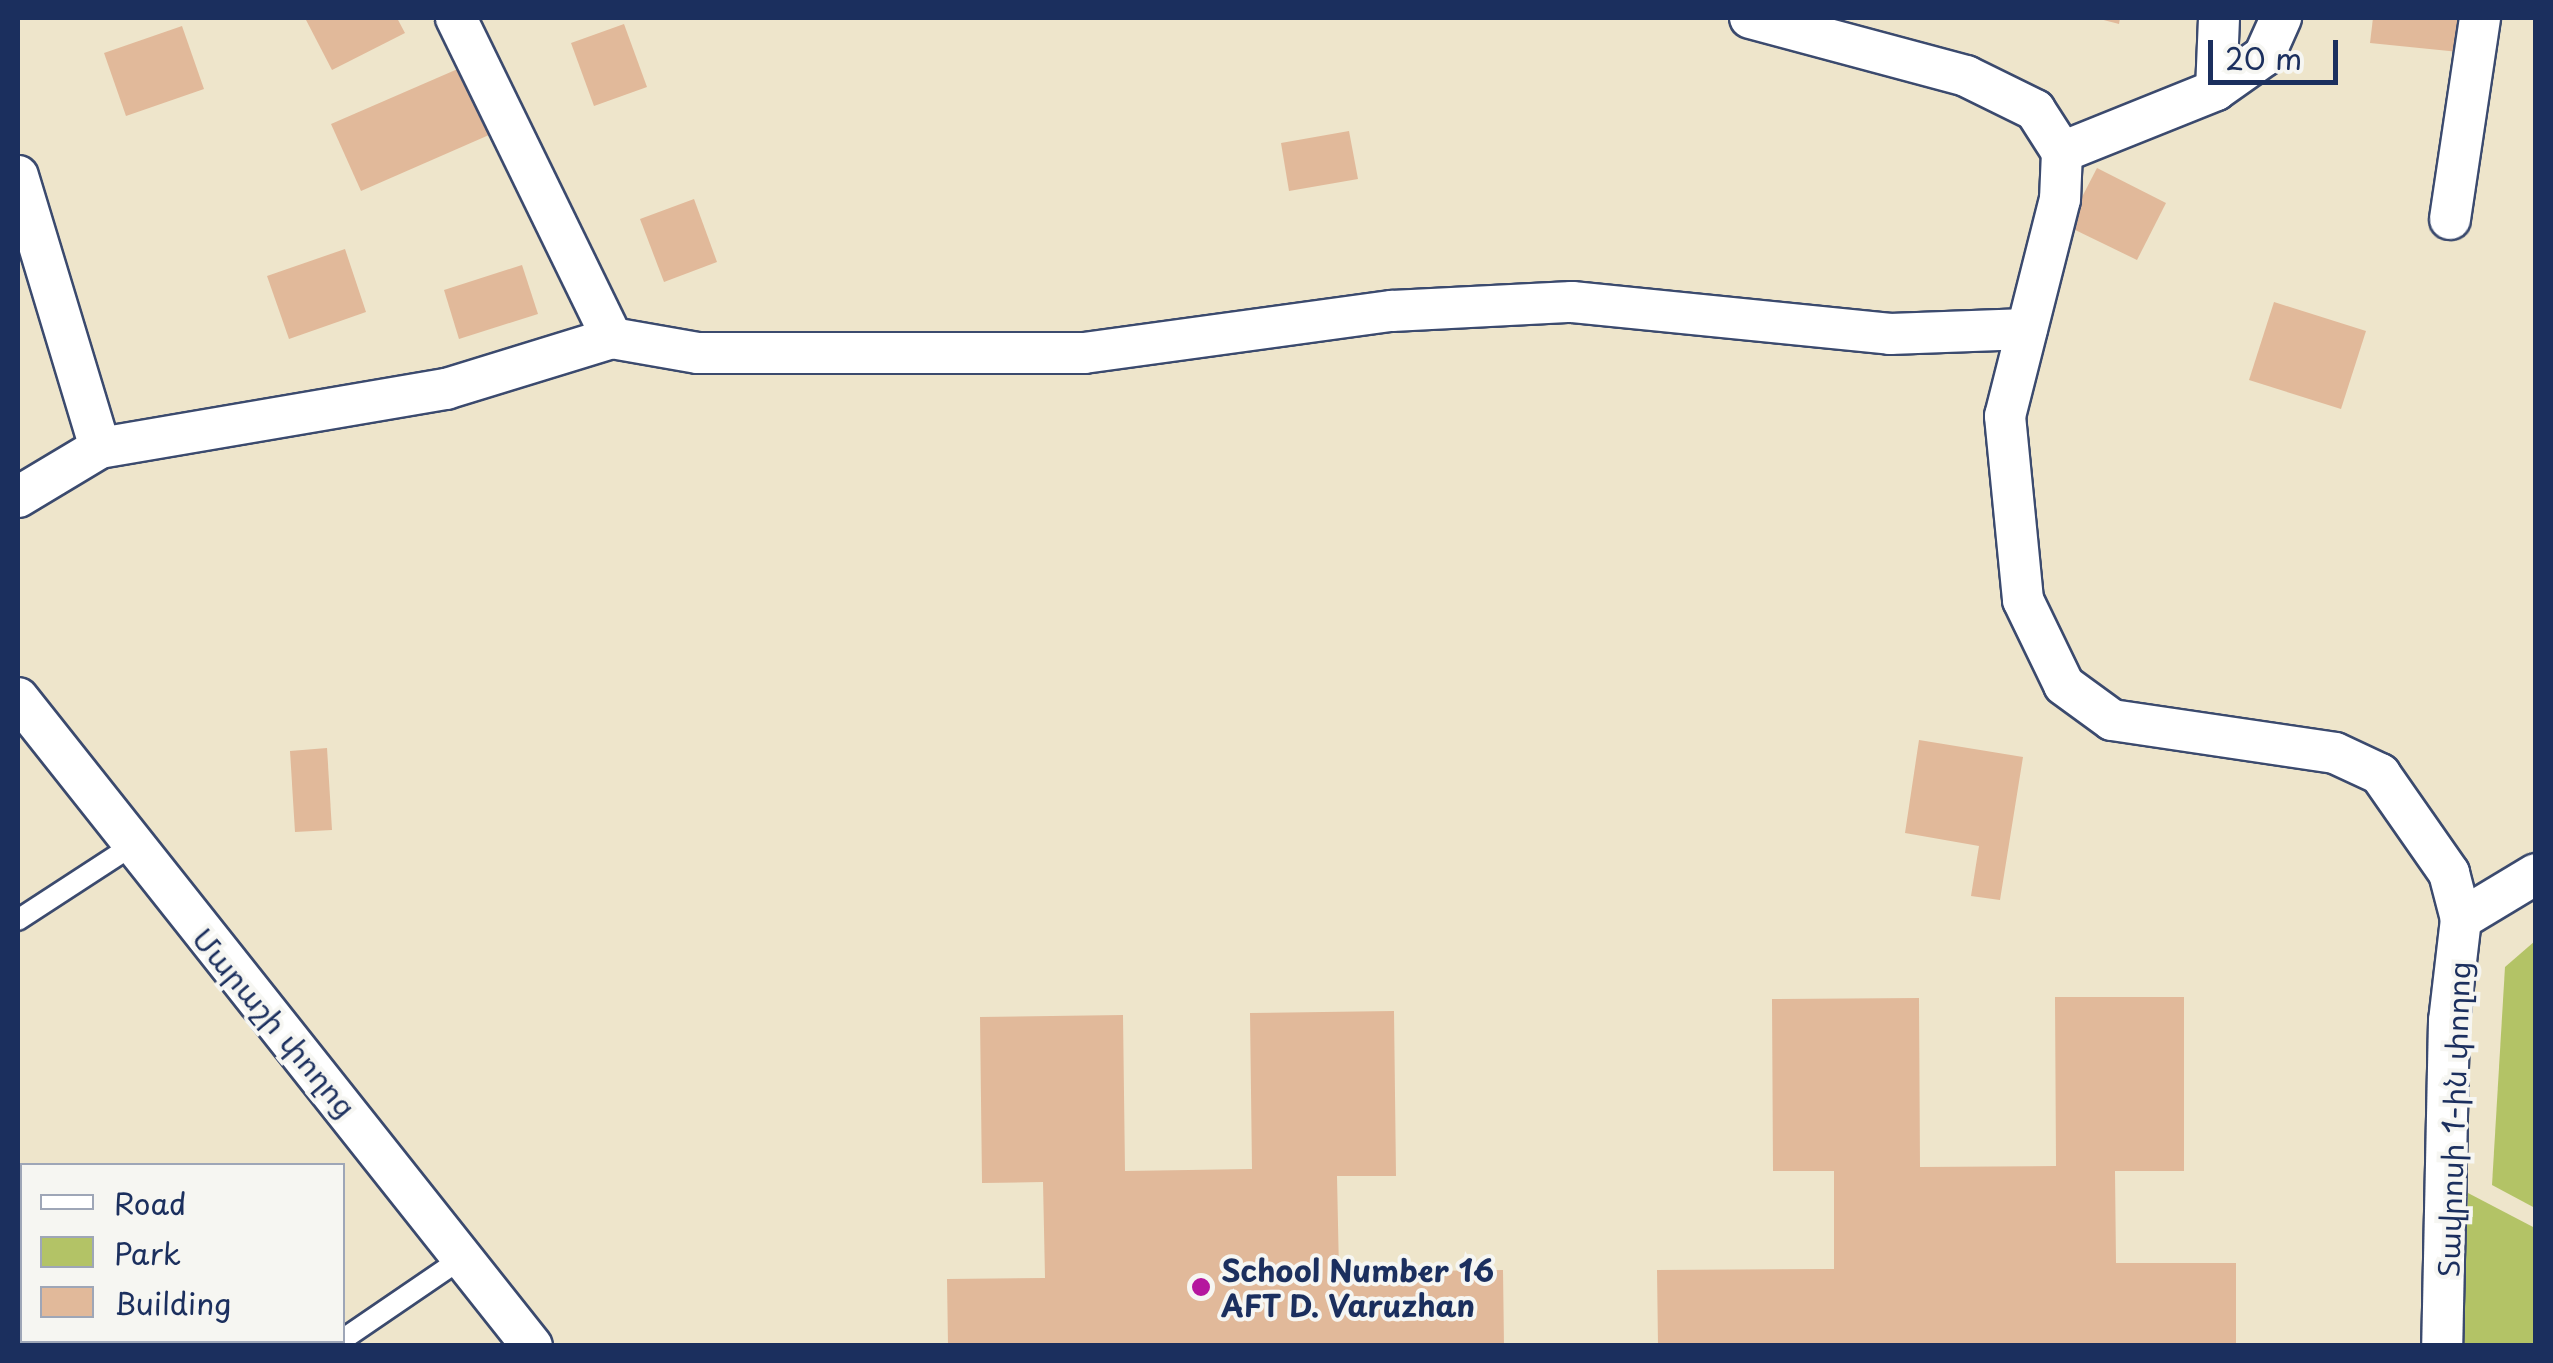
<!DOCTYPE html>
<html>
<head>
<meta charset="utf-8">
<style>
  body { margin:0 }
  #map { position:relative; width:2553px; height:1363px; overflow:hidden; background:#eee5cb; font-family:"Playpen Sans","Noto Sans Armenian",sans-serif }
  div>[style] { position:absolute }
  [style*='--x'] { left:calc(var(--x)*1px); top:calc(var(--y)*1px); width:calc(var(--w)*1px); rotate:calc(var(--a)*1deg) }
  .green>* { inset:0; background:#b3c366 }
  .building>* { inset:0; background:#e1b99a }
  .roads { filter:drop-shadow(2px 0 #3b4a6e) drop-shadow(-2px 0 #3b4a6e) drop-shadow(0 2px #3b4a6e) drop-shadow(0 -2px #3b4a6e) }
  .lane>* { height:20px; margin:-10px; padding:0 10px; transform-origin:10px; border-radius:10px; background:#fff }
  .street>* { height:40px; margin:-20px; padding:0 20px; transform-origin:20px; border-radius:20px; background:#fff }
  .dots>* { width:28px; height:28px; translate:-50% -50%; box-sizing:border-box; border:5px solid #f6f6f2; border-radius:50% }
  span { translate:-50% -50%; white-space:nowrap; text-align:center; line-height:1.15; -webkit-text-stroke:8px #f6f6f2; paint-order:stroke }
  .street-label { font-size:30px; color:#1b2f5e }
  .poi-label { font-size:30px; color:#1b2f5e; font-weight:700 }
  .left { translate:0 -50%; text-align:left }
  .frame { position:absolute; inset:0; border:20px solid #1b2f5e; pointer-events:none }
  .legend { position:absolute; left:20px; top:1163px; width:325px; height:180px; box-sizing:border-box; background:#f6f6f2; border:2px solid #9ea6b7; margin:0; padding:12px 18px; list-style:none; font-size:30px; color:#1b2f5e }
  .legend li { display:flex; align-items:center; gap:20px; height:50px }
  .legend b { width:50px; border:2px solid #9ea6b7 }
  .scale { position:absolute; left:2208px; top:40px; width:130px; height:45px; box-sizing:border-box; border:5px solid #1b2f5e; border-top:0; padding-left:12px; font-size:30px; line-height:35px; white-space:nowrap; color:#1b2f5e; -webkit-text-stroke:8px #f6f6f2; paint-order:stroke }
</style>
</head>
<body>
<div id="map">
  <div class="green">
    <div style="clip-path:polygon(2535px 941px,2535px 1208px,2492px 1185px,2505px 967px)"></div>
    <div style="clip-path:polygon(2468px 1193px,2535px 1228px,2536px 1345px,2462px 1346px)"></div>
  </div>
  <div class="building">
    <div style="clip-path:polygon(305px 18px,397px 18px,405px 33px,332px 70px)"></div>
    <div style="clip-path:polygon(2096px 18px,2120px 18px,2119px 24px)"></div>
    <div style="clip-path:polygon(2373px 18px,2462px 18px,2459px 52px,2370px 43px)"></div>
    <div style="clip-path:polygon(624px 24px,647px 87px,594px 106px,571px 43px)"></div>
    <div style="clip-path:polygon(182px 26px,204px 89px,126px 116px,104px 53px)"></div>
    <div style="clip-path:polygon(460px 68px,489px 135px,361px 191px,331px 124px)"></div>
    <div style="clip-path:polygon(1349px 131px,1358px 179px,1289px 191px,1281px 143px)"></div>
    <div style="clip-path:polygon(2097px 168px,2166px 203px,2137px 260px,2067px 226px)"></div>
    <div style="clip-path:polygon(694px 199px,717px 262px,664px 282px,640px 219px)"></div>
    <div style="clip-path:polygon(345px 249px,366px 312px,289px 339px,267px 276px)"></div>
    <div style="clip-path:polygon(522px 265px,538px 314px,459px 339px,444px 290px)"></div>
    <div style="clip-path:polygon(2274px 302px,2366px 331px,2341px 409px,2249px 380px)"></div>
    <div style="clip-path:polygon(1919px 740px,2023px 757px,2000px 900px,1971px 896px,1979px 846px,1905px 833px)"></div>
    <div style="clip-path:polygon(327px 748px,332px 830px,295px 832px,290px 751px)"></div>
    <div style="clip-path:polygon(2055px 997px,2184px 997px,2184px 1171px,2115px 1171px,2116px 1263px,2236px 1263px,2236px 1346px,1658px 1346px,1657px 1270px,1834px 1269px,1834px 1171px,1773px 1171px,1772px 999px,1919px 998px,1920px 1167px,2056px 1166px)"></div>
    <div style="clip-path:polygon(1394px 1011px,1396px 1176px,1337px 1176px,1339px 1272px,1503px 1270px,1504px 1346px,948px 1346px,947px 1279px,1045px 1278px,1043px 1182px,982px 1183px,980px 1017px,1123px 1015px,1125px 1171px,1252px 1169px,1250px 1013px)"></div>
    <div style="clip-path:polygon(18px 1201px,22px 1340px,69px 1346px,18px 1346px)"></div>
  </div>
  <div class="roads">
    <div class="lane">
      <div style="--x:18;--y:920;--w:134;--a:-33.1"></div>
      <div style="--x:342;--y:1340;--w:149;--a:-34.3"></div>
    </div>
    <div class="street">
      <div style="--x:456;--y:18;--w:356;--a:64"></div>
      <div style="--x:1750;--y:18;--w:224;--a:15"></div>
      <div style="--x:1966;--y:76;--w:77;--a:26.2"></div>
      <div style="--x:2035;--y:110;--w:50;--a:57.3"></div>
      <div style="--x:2062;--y:152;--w:47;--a:92.4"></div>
      <div style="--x:2060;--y:199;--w:224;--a:104.2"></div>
      <div style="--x:2005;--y:416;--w:185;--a:84.4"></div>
      <div style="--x:2023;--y:600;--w:94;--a:64.2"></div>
      <div style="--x:2064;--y:685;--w:59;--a:36.1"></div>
      <div style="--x:2112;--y:720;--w:225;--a:8.4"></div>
      <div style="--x:2335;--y:753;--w:50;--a:25"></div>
      <div style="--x:2380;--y:774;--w:121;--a:55.1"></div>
      <div style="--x:2449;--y:873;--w:48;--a:75.4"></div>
      <div style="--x:2461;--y:919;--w:103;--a:96.7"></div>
      <div style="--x:2449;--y:1021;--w:325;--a:91.2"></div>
      <div style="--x:2216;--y:90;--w:72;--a:-87.6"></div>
      <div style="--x:2062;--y:152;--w:166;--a:-21.9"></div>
      <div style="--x:2216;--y:90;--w:59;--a:-35.3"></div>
      <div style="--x:2264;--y:56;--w:42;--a:-65.9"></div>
      <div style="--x:18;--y:176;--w:284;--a:73.2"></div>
      <div style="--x:2450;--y:219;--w:203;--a:-81.5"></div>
      <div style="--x:18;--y:497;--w:96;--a:-30.9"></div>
      <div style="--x:100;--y:448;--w:351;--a:-9.7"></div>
      <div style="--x:446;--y:389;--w:174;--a:-17.1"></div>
      <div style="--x:612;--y:338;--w:87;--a:9.9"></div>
      <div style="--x:698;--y:353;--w:386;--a:0"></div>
      <div style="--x:1084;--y:353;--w:311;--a:-7.8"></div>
      <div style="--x:1392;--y:311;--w:180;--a:-2.9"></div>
      <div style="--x:1572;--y:302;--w:320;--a:5.7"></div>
      <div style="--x:1890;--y:334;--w:137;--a:-2.1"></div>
      <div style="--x:18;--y:698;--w:827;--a:51.58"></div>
      <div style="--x:2461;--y:919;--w:87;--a:-31"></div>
    </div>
  </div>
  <div class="dots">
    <div style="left:1201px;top:1287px;background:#b5179e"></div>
  </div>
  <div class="street-label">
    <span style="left:275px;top:1022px;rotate:50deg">Մարաշի փողոց</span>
    <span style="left:2453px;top:1119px;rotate:-88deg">Տավրոսի 1-ին փողոց</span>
  </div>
  <div class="poi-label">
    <span class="left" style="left:1221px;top:1287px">School Number 16<br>AFT D. Varuzhan</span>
  </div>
  <div class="frame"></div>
  <ul class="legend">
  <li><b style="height:12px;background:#fff"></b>Road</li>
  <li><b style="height:28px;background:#b3c366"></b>Park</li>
  <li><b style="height:28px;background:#e1b99a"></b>Building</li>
  </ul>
  <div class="scale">20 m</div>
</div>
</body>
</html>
